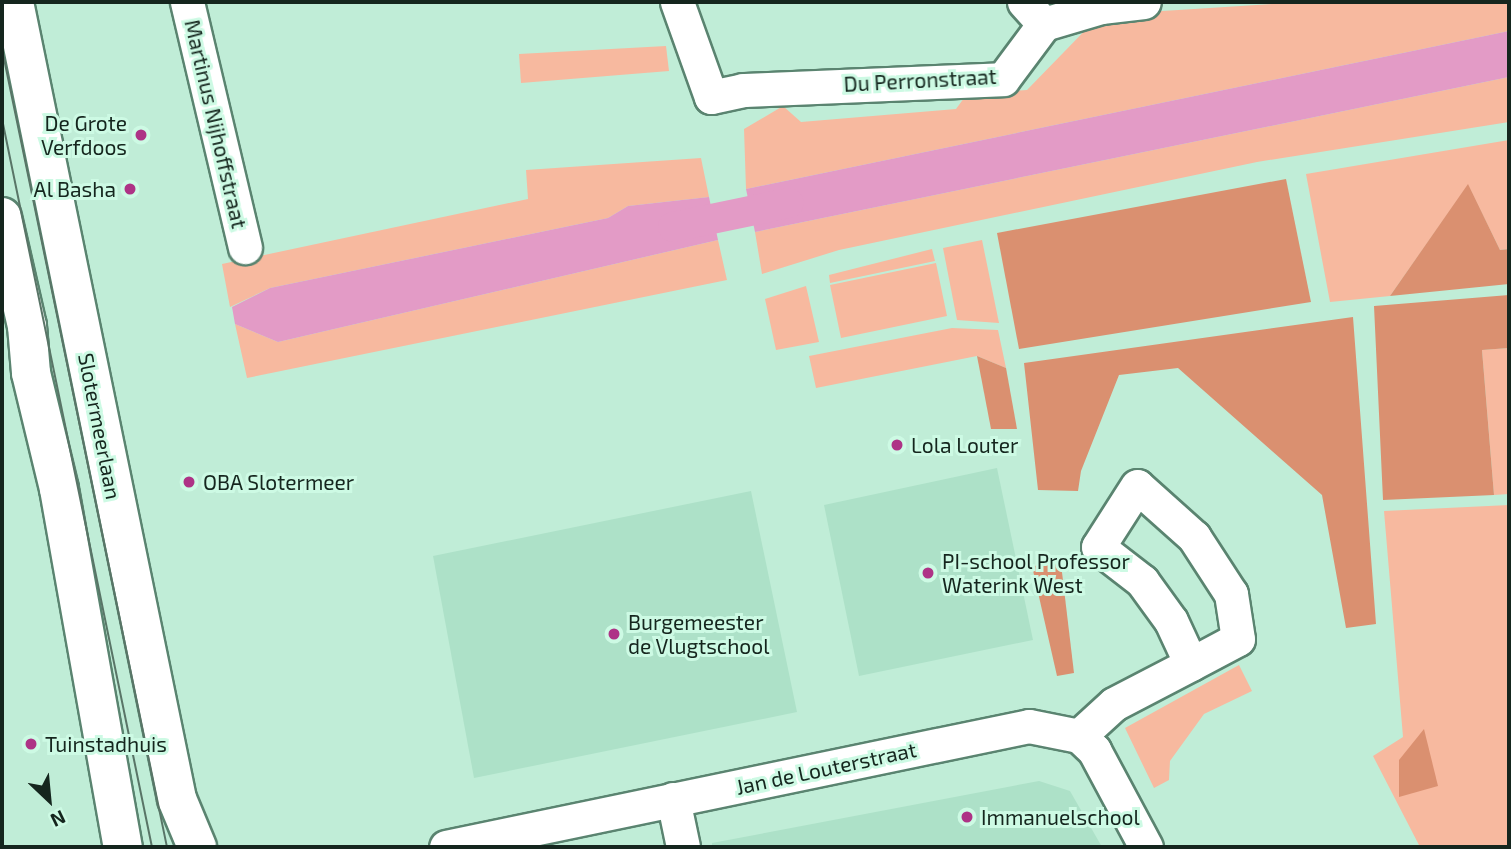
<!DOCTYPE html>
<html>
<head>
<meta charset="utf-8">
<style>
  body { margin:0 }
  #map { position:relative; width:1511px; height:849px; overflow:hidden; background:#c0edd7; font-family:"Exo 2",sans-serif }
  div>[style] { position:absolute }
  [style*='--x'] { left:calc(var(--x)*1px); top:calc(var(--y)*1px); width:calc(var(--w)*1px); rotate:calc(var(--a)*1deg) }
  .built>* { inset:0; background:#ade1c8 }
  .green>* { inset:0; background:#f7b99f }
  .forest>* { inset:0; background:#da9070 }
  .water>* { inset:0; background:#e39bc6 }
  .canal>* { height:30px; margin:-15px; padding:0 15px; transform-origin:15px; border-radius:15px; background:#e39bc6 }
  .roads { filter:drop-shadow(2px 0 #5a8470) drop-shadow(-2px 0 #5a8470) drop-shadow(0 2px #5a8470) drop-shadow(0 -2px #5a8470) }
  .street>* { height:33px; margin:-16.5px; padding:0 16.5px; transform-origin:16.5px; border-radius:16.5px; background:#fff }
  .secondary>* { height:38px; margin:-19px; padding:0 19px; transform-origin:19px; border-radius:19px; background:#fff }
  .tram>* { height:2px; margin:-1px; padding:0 1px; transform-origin:1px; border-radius:1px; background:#597567 }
  .dots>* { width:19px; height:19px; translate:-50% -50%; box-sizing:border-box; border:4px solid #cdfae4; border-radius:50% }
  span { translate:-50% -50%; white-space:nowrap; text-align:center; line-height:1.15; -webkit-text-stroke:6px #cdfae4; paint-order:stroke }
  .street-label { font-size:21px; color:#15261e }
  .poi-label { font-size:21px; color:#15261e }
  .right { translate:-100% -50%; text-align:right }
  .left { translate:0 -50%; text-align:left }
  .frame { position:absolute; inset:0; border:4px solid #15261e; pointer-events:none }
  .north { position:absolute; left:14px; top:765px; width:70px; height:70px; -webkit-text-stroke:5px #cdfae4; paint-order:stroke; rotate:154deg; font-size:19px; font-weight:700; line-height:28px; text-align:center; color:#15261e }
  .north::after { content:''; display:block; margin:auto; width:24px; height:32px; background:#15261e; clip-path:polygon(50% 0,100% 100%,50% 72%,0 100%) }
</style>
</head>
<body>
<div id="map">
  <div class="built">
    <div style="clip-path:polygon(997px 468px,1033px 640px,859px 676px,824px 505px)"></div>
    <div style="clip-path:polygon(751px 491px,797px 712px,474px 778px,433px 556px)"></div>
    <div style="clip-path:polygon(1039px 781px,1070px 791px,1102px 847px,712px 847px,712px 843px)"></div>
  </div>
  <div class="green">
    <div style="clip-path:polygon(1301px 2px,1509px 2px,1509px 31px,746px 189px,744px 129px,783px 106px,801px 122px,956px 109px,967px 94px,1027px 90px,1100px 15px)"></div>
    <div style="clip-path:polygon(666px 46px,669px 71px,521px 83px,519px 54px)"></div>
    <div style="clip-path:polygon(1509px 77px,1509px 122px,1257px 162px,839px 250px,762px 274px,755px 232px)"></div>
    <div style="clip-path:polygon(1509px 140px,1509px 249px,1500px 250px,1468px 185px,1390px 296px,1330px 302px,1306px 174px)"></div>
    <div style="clip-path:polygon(701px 158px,709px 197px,628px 206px,608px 218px,270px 288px,230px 307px,222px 264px,528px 199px,526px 170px)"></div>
    <div style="clip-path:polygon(718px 240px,727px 280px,247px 378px,235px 324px,278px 342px)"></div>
    <div style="clip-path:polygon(982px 240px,999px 323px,957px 320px,943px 248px)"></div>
    <div style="clip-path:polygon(932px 249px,935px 261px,830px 283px,829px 275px)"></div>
    <div style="clip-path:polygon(936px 263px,947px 316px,841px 338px,830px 285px)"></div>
    <div style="clip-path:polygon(806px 286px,819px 342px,776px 350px,765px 299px)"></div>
    <div style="clip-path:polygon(952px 328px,998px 330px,1006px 368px,977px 356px,816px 388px,809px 356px)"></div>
    <div style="clip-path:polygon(1509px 348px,1509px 494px,1494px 495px,1482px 350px)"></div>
    <div style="clip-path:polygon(1509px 505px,1509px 847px,1420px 847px,1373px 756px,1403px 737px,1384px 511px)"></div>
    <div style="clip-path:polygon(1239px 665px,1252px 691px,1204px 714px,1170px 761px,1169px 780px,1154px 788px,1125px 728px)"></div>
  </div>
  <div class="forest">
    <div style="clip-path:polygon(1286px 179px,1311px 302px,1019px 349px,997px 233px)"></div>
    <div style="clip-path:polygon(1468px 184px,1500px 250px,1509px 249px,1509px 284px,1390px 296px)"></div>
    <div style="clip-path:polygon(1509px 295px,1509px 348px,1482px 350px,1494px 495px,1383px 500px,1374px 306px)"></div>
    <div style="clip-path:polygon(1353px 317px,1376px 624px,1346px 628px,1322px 495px,1178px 368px,1119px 375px,1081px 471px,1078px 491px,1038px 490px,1024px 363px)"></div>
    <div style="clip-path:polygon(977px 356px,1006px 368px,1017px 429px,991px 429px)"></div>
    <div style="clip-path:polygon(1061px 564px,1074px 673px,1057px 676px,1032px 566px)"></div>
    <div style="clip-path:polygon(1424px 729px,1438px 786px,1399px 797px,1399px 760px)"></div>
  </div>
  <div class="water">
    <div style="clip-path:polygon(1509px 31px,1509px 77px,755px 232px,746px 189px)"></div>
    <div style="clip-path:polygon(709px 197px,718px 240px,278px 342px,235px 324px,232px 307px,270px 288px,608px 218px,628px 206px)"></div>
  </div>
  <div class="canal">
    <div style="--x:673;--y:227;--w:118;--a:-11.7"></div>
  </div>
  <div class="roads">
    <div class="street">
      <div style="--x:187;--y:2;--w:252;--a:76.7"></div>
      <div style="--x:677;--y:2;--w:101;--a:70.3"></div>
      <div style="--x:711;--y:97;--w:33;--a:-12"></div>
      <div style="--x:743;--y:90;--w:260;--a:-2.4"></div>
      <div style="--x:1003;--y:79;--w:69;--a:-53.3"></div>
      <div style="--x:1044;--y:24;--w:59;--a:-16.6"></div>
      <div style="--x:1101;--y:7;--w:43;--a:-6.6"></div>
      <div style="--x:1024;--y:2;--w:30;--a:48"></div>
      <div style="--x:1079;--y:736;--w:47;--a:-42.4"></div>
      <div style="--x:1114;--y:704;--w:87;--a:-27.5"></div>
      <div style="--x:1191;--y:664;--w:53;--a:-28"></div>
      <div style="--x:1238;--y:639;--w:46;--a:-98.8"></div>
      <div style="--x:1231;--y:594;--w:68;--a:-123"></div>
      <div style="--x:1194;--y:537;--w:76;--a:-138.2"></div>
      <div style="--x:1137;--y:486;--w:72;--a:122.6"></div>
      <div style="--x:1098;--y:547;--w:56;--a:37.7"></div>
      <div style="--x:1142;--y:581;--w:49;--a:54.1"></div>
      <div style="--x:1171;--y:621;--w:47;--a:65.1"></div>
      <div style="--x:673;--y:799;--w:49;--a:78.2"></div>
      <div style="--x:446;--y:847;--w:595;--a:-11.73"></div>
      <div style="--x:1029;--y:726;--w:51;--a:11.3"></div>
      <div style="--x:1079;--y:736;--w:21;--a:43"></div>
      <div style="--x:1094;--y:750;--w:110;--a:61.8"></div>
    </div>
    <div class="secondary">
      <div style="--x:14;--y:2;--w:813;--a:78.44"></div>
      <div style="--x:177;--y:799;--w:52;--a:67.4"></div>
      <div style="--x:2;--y:217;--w:112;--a:77.1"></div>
      <div style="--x:27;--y:326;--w:47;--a:85.1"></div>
      <div style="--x:31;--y:373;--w:119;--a:76.4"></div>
      <div style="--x:59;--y:489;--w:364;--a:79.9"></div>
    </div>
  </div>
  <div class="tram">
    <div style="--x:2;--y:49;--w:815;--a:78.32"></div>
    <div style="--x:2;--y:119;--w:743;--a:78.36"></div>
  </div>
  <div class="dots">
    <div style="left:141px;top:135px;background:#ae3386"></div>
    <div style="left:130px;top:189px;background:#ae3386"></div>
    <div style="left:897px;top:445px;background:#ae3386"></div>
    <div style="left:189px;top:482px;background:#ae3386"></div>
    <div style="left:928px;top:573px;background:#ae3386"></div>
    <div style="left:614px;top:634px;background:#ae3386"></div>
    <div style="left:31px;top:744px;background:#ae3386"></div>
    <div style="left:967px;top:817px;background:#ae3386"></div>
  </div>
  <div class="street-label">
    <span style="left:920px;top:80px;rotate:-3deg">Du Perronstraat</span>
    <span style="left:216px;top:124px;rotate:77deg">Martinus Nijhoffstraat</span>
    <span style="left:100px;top:426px;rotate:79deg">Slotermeerlaan</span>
    <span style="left:826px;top:768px;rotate:-12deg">Jan de Louterstraat</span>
  </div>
  <div class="poi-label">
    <span class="right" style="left:127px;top:135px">De Grote<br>Verfdoos</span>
    <span class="right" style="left:116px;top:189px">Al Basha</span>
    <span class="left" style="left:911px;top:445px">Lola Louter</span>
    <span class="left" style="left:203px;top:482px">OBA Slotermeer</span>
    <span class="left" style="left:942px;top:573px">PI-school Professor<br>Waterink West</span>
    <span class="left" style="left:628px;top:634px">Burgemeester<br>de Vlugtschool</span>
    <span class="left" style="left:45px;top:744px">Tuinstadhuis</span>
    <span class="left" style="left:981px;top:817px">Immanuelschool</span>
  </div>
  <div class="frame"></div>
  <div class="north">N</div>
</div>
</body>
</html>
